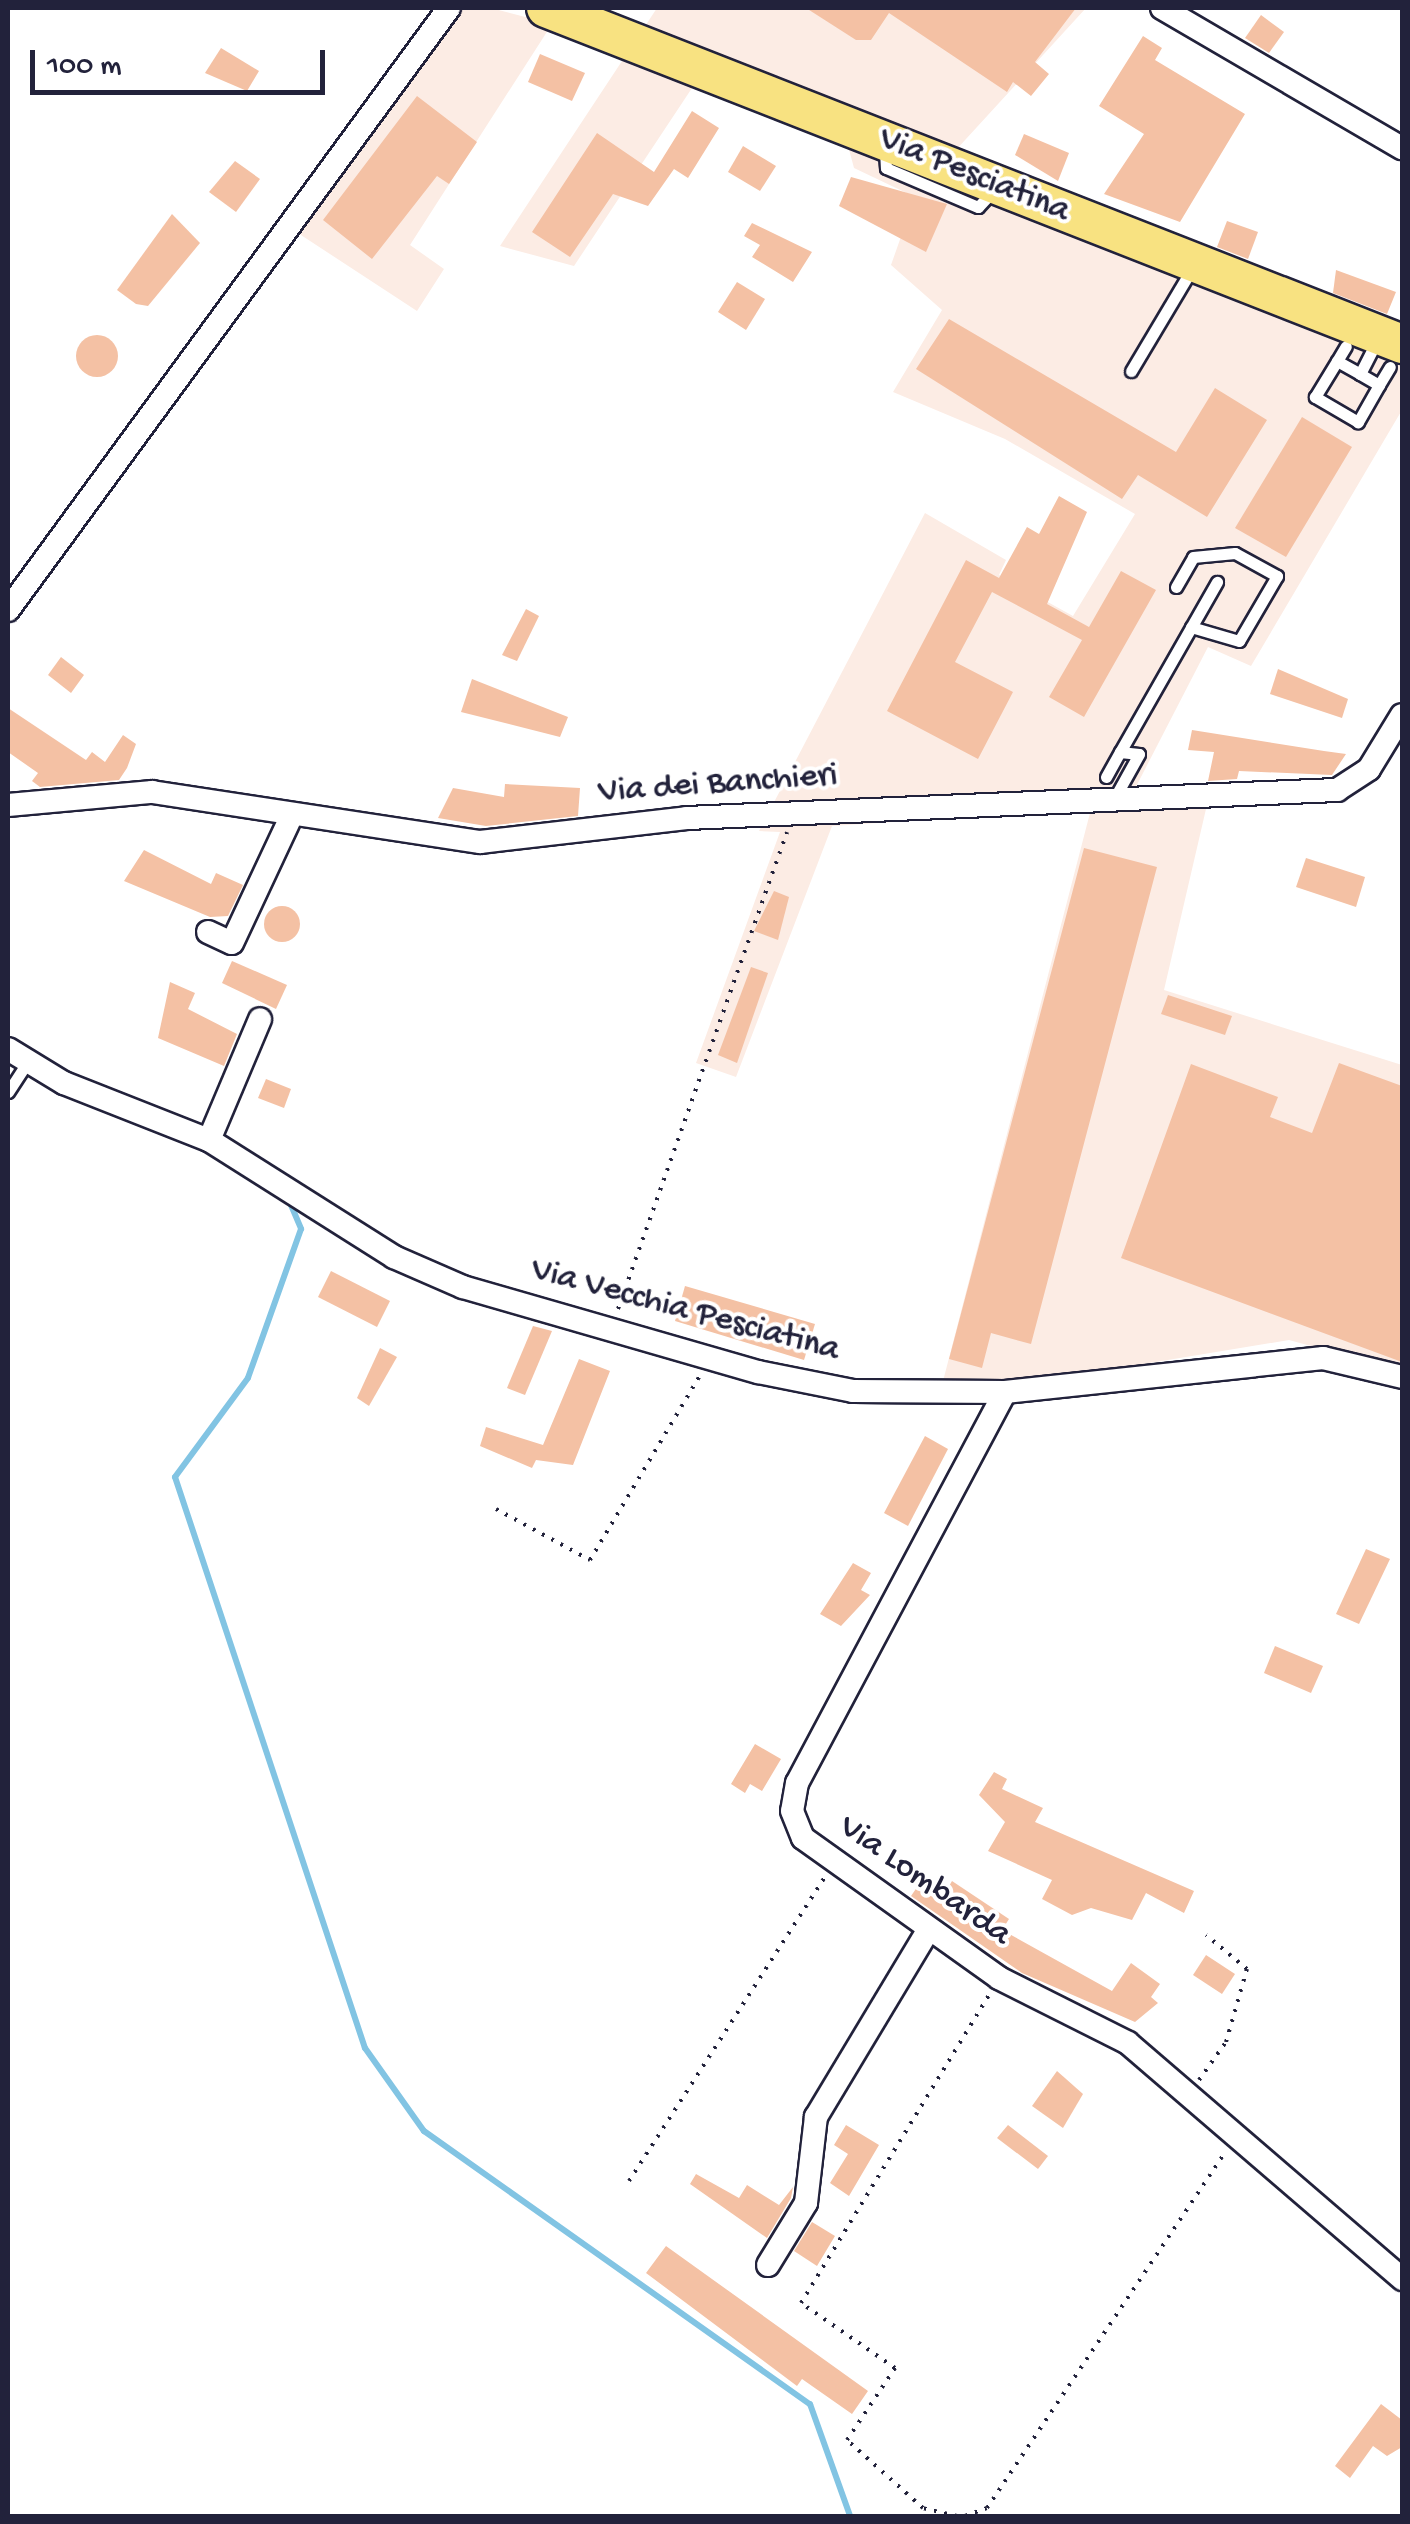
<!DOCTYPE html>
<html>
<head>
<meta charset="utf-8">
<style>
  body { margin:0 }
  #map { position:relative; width:1410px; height:2524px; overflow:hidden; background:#fff; font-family:"Gochi Hand",sans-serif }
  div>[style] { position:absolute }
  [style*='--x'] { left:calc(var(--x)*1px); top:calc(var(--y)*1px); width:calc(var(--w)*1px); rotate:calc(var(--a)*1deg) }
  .built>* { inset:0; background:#fcece4 }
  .stream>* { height:6px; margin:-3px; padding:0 3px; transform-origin:3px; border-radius:3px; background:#82c4e3 }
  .building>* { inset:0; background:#f4c1a4 }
  .round { border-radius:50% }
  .path>* { height:4px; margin-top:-2px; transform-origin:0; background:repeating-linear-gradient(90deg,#22223b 0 2.5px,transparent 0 10.5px) }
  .roads { filter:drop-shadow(2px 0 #22223b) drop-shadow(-2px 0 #22223b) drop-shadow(0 2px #22223b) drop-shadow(0 -2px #22223b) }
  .service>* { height:11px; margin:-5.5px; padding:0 5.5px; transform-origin:5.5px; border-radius:5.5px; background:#fff }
  .minor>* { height:22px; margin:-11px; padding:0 11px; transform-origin:11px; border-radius:11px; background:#fff }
  .primary>* { height:38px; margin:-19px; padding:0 19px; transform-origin:19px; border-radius:19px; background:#f8e281 }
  span { translate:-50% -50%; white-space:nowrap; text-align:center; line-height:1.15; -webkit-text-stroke:8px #fff; paint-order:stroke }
  .street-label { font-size:35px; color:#22223b }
  .frame { position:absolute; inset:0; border:10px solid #22223b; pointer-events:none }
  .scale { position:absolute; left:30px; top:50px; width:295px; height:45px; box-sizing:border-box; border:5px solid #22223b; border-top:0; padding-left:12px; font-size:30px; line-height:35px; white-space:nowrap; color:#22223b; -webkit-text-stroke:8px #fff; paint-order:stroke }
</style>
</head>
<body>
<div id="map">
  <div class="built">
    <div style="clip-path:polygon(434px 8px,491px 8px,552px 24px,410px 245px,444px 269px,417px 311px,278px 220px)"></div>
    <div style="clip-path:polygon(657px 8px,1086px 8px,955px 151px,1402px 333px,1402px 410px,1251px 666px,1208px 647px,1125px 808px,1206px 809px,1164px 990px,1402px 1065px,1402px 1371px,1289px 1340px,1071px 1376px,942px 1385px,1091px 809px,832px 826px,736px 1077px,696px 1063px,780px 832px,759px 831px,925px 513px,1006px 560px,999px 575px,1073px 616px,1135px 514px,1005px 439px,893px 392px,942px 310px,891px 265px,915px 197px,854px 168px,847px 142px,696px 82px,574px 266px,500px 246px)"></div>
  </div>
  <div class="stream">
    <div style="--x:291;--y:1205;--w:26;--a:67"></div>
    <div style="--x:301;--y:1229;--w:158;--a:109.6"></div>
    <div style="--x:248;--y:1378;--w:123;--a:126.4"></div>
    <div style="--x:175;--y:1477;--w:602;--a:71.6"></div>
    <div style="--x:365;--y:2048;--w:102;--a:54.6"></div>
    <div style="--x:424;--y:2131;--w:473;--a:35.3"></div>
    <div style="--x:810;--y:2404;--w:119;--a:70.3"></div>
  </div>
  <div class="building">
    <div style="clip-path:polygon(806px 8px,1076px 8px,1035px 62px,1049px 74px,1031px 96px,1013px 82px,1007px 92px,889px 13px,871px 40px,856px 40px)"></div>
    <div style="clip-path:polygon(1261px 15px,1284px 32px,1269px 53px,1245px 38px)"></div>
    <div style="clip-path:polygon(1143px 36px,1162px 48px,1155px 60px,1245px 114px,1180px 222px,1104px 194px,1144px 134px,1099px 106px)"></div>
    <div style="clip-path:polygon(221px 48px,259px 71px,247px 91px,205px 73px)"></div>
    <div style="clip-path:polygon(540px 54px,585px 73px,572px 101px,528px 82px)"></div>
    <div style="clip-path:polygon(417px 96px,477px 142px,449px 184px,437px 176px,372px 259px,323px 220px)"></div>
    <div style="clip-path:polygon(692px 111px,719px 128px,688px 178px,674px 169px,648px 206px,613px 194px,570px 257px,532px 232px,597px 133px,654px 172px)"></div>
    <div style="clip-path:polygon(1024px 134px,1069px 153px,1058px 181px,1015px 155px)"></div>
    <div style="clip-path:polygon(743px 146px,776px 166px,760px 191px,728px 172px)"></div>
    <div style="clip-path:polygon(235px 161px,260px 179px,236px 212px,209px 192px)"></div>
    <div style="clip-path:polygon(851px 177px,947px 204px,926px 252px,839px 206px)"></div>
    <div style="clip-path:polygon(172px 214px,200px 243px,148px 306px,136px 304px,117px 290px)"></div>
    <div style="clip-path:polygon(1227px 221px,1258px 232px,1248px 259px,1217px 247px)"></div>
    <div style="clip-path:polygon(752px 223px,812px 252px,793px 282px,752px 257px,760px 245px,744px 236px)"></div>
    <div style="clip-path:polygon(1336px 270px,1396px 292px,1387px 314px,1333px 293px)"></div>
    <div style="clip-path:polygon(737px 282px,765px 299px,746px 330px,718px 312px)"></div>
    <div style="clip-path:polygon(949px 319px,1176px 452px,1215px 388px,1267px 420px,1207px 517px,1138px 475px,1122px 499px,916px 369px)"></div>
    <div class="round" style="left:76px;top:335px;width:42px;height:42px"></div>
    <div style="clip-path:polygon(1302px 417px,1352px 447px,1286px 557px,1235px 528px)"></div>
    <div style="clip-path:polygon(1059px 496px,1087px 512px,1047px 604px,1089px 627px,1121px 571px,1156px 590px,1084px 717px,1049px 697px,1082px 640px,992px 592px,955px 662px,1013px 692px,978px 759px,887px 711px,966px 560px,999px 578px,1027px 527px,1039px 534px)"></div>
    <div style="clip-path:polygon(526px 609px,539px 616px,517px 661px,502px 655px)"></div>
    <div style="clip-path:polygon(61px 657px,84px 675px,71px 693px,48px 675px)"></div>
    <div style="clip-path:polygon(1278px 669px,1348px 699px,1342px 718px,1270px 694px)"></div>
    <div style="clip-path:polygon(472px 679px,568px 717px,560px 737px,461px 712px)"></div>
    <div style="clip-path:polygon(8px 708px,86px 760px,92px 752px,105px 762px,123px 735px,136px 744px,127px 768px,119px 780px,40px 787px,32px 781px,38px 773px,8px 752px)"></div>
    <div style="clip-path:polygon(1192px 730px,1324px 751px,1346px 754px,1332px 775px,1239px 771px,1237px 779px,1208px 781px,1214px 752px,1188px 750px)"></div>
    <div style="clip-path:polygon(505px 784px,580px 788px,578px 816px,486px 826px,438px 818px,453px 788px,504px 797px)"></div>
    <div style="clip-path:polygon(1084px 848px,1157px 867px,1031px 1344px,991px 1333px,982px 1368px,949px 1359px)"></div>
    <div style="clip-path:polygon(144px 850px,211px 884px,216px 873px,243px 885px,228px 916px,210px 917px,124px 881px)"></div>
    <div style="clip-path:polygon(1306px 858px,1365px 877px,1356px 907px,1296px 887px)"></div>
    <div style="clip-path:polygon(774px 891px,789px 897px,778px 940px,754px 931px)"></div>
    <div class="round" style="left:264px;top:906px;width:36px;height:36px"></div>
    <div style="clip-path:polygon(232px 961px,287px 985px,276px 1009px,222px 983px)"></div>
    <div style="clip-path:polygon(751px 967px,768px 973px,737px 1063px,718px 1055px)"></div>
    <div style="clip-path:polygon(170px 982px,195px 993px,188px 1009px,237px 1034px,224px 1066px,158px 1038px)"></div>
    <div style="clip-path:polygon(1168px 995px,1232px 1016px,1225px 1035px,1161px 1014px)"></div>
    <div style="clip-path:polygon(1339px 1063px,1402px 1086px,1402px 1362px,1121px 1258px,1191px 1064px,1278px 1097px,1270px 1117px,1312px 1133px)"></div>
    <div style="clip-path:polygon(266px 1079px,291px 1089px,284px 1108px,258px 1098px)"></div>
    <div style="clip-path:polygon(331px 1271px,390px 1301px,377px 1327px,318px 1297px)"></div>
    <div style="clip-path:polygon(685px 1286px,815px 1324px,804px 1360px,675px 1321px)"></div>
    <div style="clip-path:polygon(533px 1326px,552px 1331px,525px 1395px,507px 1388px)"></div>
    <div style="clip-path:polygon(380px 1348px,397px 1357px,369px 1406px,357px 1398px)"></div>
    <div style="clip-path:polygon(579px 1359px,610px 1371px,573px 1465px,536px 1460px,532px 1468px,480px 1446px,486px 1427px,543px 1445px)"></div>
    <div style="clip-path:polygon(925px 1436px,948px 1449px,908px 1526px,884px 1513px)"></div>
    <div style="clip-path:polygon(1366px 1549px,1390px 1559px,1359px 1624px,1336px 1614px)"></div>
    <div style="clip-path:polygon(853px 1563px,871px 1573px,861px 1590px,870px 1595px,841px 1626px,820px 1614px)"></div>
    <div style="clip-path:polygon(1275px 1646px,1323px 1666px,1311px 1693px,1264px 1673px)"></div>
    <div style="clip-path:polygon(755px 1744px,781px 1759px,762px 1791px,750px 1784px,745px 1793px,731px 1784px)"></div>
    <div style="clip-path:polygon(994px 1772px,1007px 1779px,1002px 1789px,1043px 1808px,1035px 1822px,1194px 1891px,1184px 1913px,1146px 1893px,1132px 1920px,1091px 1908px,1072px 1915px,1042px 1899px,1052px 1880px,988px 1851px,1005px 1822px,979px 1795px)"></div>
    <div style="clip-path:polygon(924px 1877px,945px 1893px,952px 1881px,1009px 1919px,1002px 1930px,1112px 1991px,1131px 1963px,1160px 1984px,1151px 1997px,1158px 2003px,1135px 2022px,1022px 1973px,911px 1896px)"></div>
    <div style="clip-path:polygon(1206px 1955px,1235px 1974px,1222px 1994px,1193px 1975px)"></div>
    <div style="clip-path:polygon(1057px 2071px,1083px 2094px,1063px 2128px,1032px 2106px)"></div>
    <div style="clip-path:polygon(846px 2125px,879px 2145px,849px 2196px,830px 2183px,848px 2154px,834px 2145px)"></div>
    <div style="clip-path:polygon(1008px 2125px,1048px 2156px,1038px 2169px,997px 2138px)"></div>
    <div style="clip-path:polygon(696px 2174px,739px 2198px,747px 2185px,779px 2205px,793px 2187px,791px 2198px,767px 2238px,690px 2184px)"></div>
    <div style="clip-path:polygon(812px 2222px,835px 2236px,817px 2266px,794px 2251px)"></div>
    <div style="clip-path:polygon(666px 2246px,868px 2391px,852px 2414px,802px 2379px,797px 2386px,646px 2273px)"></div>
    <div style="clip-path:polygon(1381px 2404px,1402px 2420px,1402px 2447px,1387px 2456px,1373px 2446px,1350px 2478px,1335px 2466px)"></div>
  </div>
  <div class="path">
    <div style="--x:618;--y:1309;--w:506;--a:-70.49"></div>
    <div style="--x:496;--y:1509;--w:107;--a:28.5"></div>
    <div style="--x:590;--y:1560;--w:213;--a:-59.2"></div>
    <div style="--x:1199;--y:2080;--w:47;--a:-54.6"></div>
    <div style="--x:1226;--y:2042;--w:76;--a:-74"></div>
    <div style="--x:1247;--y:1969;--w:53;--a:-140.3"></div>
    <div style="--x:629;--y:2181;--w:360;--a:-57.2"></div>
    <div style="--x:957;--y:2516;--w:35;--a:-167"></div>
    <div style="--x:923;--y:2508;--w:102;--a:-138.2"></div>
    <div style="--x:847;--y:2440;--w:87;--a:-56.3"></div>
    <div style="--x:895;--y:2368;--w:114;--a:-145.3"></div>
    <div style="--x:801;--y:2303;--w:361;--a:-58.6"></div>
    <div style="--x:965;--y:2516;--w:23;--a:-20"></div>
    <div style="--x:987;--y:2508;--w:426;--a:-56.2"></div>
  </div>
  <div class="roads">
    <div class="service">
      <div style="--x:885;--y:150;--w:18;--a:87"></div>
      <div style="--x:886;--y:168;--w:100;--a:23"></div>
      <div style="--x:978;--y:207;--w:23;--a:-47"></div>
      <div style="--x:1337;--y:361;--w:17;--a:-59"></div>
      <div style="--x:1131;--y:371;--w:121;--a:-59.2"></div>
      <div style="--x:1360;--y:374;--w:22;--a:30"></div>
      <div style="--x:1379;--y:385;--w:43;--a:119.6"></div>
      <div style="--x:1358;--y:422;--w:50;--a:-149.8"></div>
      <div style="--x:1315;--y:397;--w:42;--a:-58.6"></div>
      <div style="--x:1337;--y:361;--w:26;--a:29"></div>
      <div style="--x:1360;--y:374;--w:39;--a:-63"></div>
      <div style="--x:1379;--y:385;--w:21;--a:-59"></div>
      <div style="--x:1176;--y:587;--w:34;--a:-60"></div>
      <div style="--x:1193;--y:557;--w:42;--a:-5.4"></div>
      <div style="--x:1235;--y:553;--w:48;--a:28.7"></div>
      <div style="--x:1277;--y:576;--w:75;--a:120.3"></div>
      <div style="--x:1239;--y:641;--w:50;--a:-163.7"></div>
      <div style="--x:1120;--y:752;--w:196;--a:-60.3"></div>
      <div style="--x:1106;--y:777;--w:29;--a:-61"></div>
      <div style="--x:1120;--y:752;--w:19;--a:6"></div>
      <div style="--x:1139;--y:754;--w:51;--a:119.1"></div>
      <div style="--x:8;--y:1092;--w:35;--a:-57"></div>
    </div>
    <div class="minor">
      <div style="--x:1162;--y:8;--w:278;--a:30.3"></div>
      <div style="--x:8;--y:610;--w:746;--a:-53.78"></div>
      <div style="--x:8;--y:805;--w:145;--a:-5.2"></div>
      <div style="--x:152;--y:792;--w:332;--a:8.7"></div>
      <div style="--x:480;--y:842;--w:208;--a:-6.6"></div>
      <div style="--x:687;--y:818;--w:651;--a:-2.47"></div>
      <div style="--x:1337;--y:790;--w:38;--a:-33"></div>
      <div style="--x:1369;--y:769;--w:63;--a:-58.6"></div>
      <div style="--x:208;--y:932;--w:26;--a:25"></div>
      <div style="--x:232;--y:943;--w:137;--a:-64.9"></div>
      <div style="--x:8;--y:1049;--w:66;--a:31.3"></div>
      <div style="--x:64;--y:1083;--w:156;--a:21.5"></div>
      <div style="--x:209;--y:1140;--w:219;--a:32.3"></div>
      <div style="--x:394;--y:1257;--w:75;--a:23.5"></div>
      <div style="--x:463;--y:1287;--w:307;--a:16.1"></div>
      <div style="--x:758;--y:1372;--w:97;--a:11.3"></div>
      <div style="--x:853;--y:1391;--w:152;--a:0.4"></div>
      <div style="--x:1005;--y:1392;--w:320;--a:-6.1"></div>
      <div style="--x:1323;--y:1358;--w:81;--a:13.5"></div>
      <div style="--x:209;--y:1140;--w:131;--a:-67.1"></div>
      <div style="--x:1005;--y:1392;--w:443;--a:118"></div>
      <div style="--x:797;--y:1783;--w:28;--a:100"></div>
      <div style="--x:792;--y:1811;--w:29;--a:68"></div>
      <div style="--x:803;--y:1838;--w:241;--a:35.5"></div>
      <div style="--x:999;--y:1978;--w:144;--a:26.7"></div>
      <div style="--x:1128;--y:2043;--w:362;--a:40.7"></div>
      <div style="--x:768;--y:2265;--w:73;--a:-58.5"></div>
      <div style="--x:806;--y:2203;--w:87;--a:-83.4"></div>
      <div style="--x:816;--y:2117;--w:216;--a:-59"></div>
    </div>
    <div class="primary">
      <div style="--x:546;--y:8;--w:920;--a:21.43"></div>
    </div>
  </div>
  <div class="street-label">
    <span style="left:974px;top:176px;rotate:22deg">Via Pesciatina</span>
    <span style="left:718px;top:785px;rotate:-4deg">Via dei Banchieri</span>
    <span style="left:685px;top:1311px;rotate:15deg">Via Vecchia Pesciatina</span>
    <span style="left:924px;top:1882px;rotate:35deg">Via Lombarda</span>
  </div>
  <div class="frame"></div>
  <div class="scale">100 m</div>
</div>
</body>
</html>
